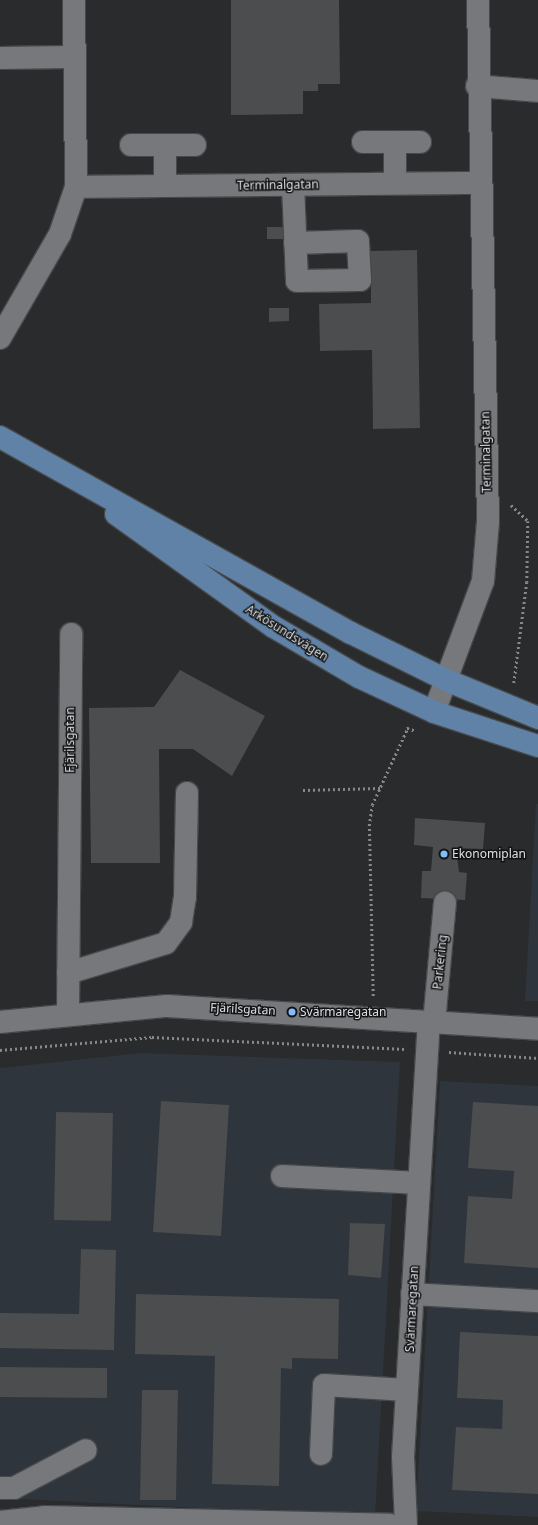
<!DOCTYPE html>
<html>
<head>
<meta charset="utf-8">
<style>
  body { margin:0 }
  #map { position:relative; width:538px; height:1525px; overflow:hidden; background:#292b2d; font-family:"Noto Sans",sans-serif }
  div>[style] { position:absolute }
  [style*='--x'] { left:calc(var(--x)*1px); top:calc(var(--y)*1px); width:calc(var(--w)*1px); rotate:calc(var(--a)*1deg) }
  .built>* { inset:0; background:#2f353c }
  .building>* { inset:0; background:#4b4d4f }
  .path>* { height:2.5px; margin-top:-1.25px; transform-origin:0; background:repeating-linear-gradient(90deg,#86888a 0 2px,transparent 0 5px) }
  .roads { filter:drop-shadow(1px 0 #46484a) drop-shadow(-1px 0 #46484a) drop-shadow(0 1px #46484a) drop-shadow(0 -1px #46484a) }
  .minor>* { height:22px; margin:-11px; padding:0 11px; transform-origin:11px; border-radius:11px; background:#76787b }
  .major>* { height:22px; margin:-11px; padding:0 11px; transform-origin:11px; border-radius:11px; background:#6082a7 }
  .dots>* { width:11px; height:11px; translate:-50% -50%; box-sizing:border-box; border:2px solid #121314; border-radius:50% }
  span { translate:-50% -50%; white-space:nowrap; text-align:center; line-height:1.15; -webkit-text-stroke:3px #121314; paint-order:stroke }
  .street-label { font-size:12px; color:#dee0e1 }
  .poi-label { font-size:12px; color:#dee0e1 }
  .left { translate:0 -50%; text-align:left }
</style>
</head>
<body>
<div id="map">
  <div class="built">
    <div style="clip-path:polygon(536px 803px,538px 804px,538px 1001px,525px 1001px)"></div>
    <div style="clip-path:polygon(141px 1053px,400px 1062px,375px 1517px,0 1498px,0 1068px)"></div>
    <div style="clip-path:polygon(440px 1081px,538px 1086px,538px 1517px,416px 1511px)"></div>
  </div>
  <div class="building">
    <div style="clip-path:polygon(231px 0,339px 0,340px 84px,318px 84px,318px 91px,303px 91px,303px 114px,231px 115px)"></div>
    <div style="clip-path:polygon(267px 227px,283px 227px,283px 239px,267px 239px)"></div>
    <div style="clip-path:polygon(417px 250px,420px 428px,373px 429px,372px 350px,320px 351px,319px 304px,371px 303px,371px 251px)"></div>
    <div style="clip-path:polygon(269px 308px,289px 308px,289px 321px,269px 322px)"></div>
    <div style="clip-path:polygon(180px 670px,265px 716px,232px 776px,193px 749px,159px 749px,160px 863px,91px 863px,89px 708px,154px 707px)"></div>
    <div style="clip-path:polygon(415px 818px,485px 823px,483px 849px,456px 848px,459px 872px,467px 873px,465px 900px,421px 898px,422px 871px,431px 871px,433px 847px,414px 845px)"></div>
    <div style="clip-path:polygon(161px 1101px,229px 1105px,221px 1236px,153px 1232px)"></div>
    <div style="clip-path:polygon(473px 1102px,538px 1106px,538px 1268px,464px 1263px,468px 1196px,512px 1199px,514px 1171px,468px 1168px)"></div>
    <div style="clip-path:polygon(56px 1112px,113px 1113px,111px 1221px,54px 1220px)"></div>
    <div style="clip-path:polygon(350px 1223px,385px 1224px,381px 1278px,348px 1275px)"></div>
    <div style="clip-path:polygon(81px 1249px,116px 1250px,114px 1350px,0 1348px,0 1313px,79px 1314px)"></div>
    <div style="clip-path:polygon(136px 1294px,339px 1299px,338px 1359px,292px 1358px,292px 1369px,281px 1368px,279px 1486px,212px 1484px,215px 1356px,135px 1354px)"></div>
    <div style="clip-path:polygon(460px 1332px,538px 1336px,538px 1494px,452px 1490px,456px 1427px,502px 1429px,503px 1400px,457px 1398px)"></div>
    <div style="clip-path:polygon(0 1367px,107px 1368px,107px 1398px,0 1397px)"></div>
    <div style="clip-path:polygon(142px 1390px,178px 1390px,176px 1500px,140px 1500px)"></div>
  </div>
  <div class="path">
    <div style="--x:511;--y:505;--w:23;--a:43"></div>
    <div style="--x:528;--y:521;--w:61;--a:90.9"></div>
    <div style="--x:527;--y:582;--w:102;--a:97.3"></div>
    <div style="--x:407;--y:728;--w:9;--a:18"></div>
    <div style="--x:303;--y:790;--w:77;--a:-1.5"></div>
    <div style="--x:373;--y:996;--w:170;--a:-91.3"></div>
    <div style="--x:369;--y:826;--w:21;--a:-82"></div>
    <div style="--x:372;--y:805;--w:86;--a:-65.2"></div>
    <div style="--x:0;--y:1050;--w:153;--a:-4.9"></div>
    <div style="--x:152;--y:1037;--w:253;--a:2.7"></div>
    <div style="--x:449;--y:1052;--w:89;--a:3.9"></div>
  </div>
  <div class="roads">
    <div class="minor">
      <div style="--x:0;--y:58;--w:75;--a:-0.8"></div>
      <div style="--x:477;--y:86;--w:61;--a:4.7"></div>
      <div style="--x:363;--y:142;--w:57;--a:0"></div>
      <div style="--x:395;--y:142;--w:40;--a:90"></div>
      <div style="--x:131;--y:145;--w:64;--a:0"></div>
      <div style="--x:293;--y:185;--w:96;--a:87.6"></div>
      <div style="--x:297;--y:281;--w:63;--a:-0.9"></div>
      <div style="--x:360;--y:280;--w:39;--a:-93"></div>
      <div style="--x:358;--y:241;--w:63;--a:178.2"></div>
      <div style="--x:165;--y:186;--w:41;--a:-90"></div>
      <div style="--x:76;--y:187;--w:403;--a:-0.6"></div>
      <div style="--x:0;--y:338;--w:120;--a:-60"></div>
      <div style="--x:60;--y:234;--w:50;--a:-71.2"></div>
      <div style="--x:76;--y:187;--w:187;--a:-90.6"></div>
      <div style="--x:434;--y:712;--w:140;--a:-69.5"></div>
      <div style="--x:483;--y:581;--w:59;--a:-85.2"></div>
      <div style="--x:488;--y:522;--w:522;--a:-91.1"></div>
      <div style="--x:68;--y:973;--w:102;--a:-17"></div>
      <div style="--x:166;--y:943;--w:26;--a:-54"></div>
      <div style="--x:181;--y:922;--w:25;--a:-81"></div>
      <div style="--x:185;--y:897;--w:104;--a:-88.9"></div>
      <div style="--x:68;--y:1013;--w:379;--a:-89.5"></div>
      <div style="--x:0;--y:1022;--w:168;--a:-5.5"></div>
      <div style="--x:167;--y:1006;--w:372;--a:3.5"></div>
      <div style="--x:434;--y:1023;--w:121;--a:-84.8"></div>
      <div style="--x:282;--y:1176;--w:137;--a:2.9"></div>
      <div style="--x:412;--y:1294;--w:126;--a:3.2"></div>
      <div style="--x:321;--y:1454;--w:69;--a:-87.5"></div>
      <div style="--x:324;--y:1385;--w:83;--a:3.4"></div>
      <div style="--x:0;--y:1488;--w:14;--a:0"></div>
      <div style="--x:14;--y:1488;--w:81;--a:-27.8"></div>
      <div style="--x:0;--y:1522;--w:45;--a:-6.3"></div>
      <div style="--x:45;--y:1517;--w:345;--a:1.3"></div>
      <div style="--x:406;--y:1525;--w:68;--a:-92.5"></div>
      <div style="--x:403;--y:1457;--w:436;--a:-86.6"></div>
    </div>
    <div class="major">
      <div style="--x:0;--y:437;--w:402;--a:29.2"></div>
      <div style="--x:351;--y:633;--w:106;--a:26.3"></div>
      <div style="--x:446;--y:680;--w:100;--a:22.4"></div>
      <div style="--x:116;--y:514;--w:194;--a:35.6"></div>
      <div style="--x:274;--y:627;--w:99;--a:30.5"></div>
      <div style="--x:359;--y:677;--w:83;--a:25"></div>
      <div style="--x:434;--y:712;--w:109;--a:18.1"></div>
    </div>
  </div>
  <div class="dots">
    <div style="left:444px;top:854px;background:#83bcfb"></div>
    <div style="left:292px;top:1012px;background:#83bcfb"></div>
  </div>
  <div class="street-label">
    <span style="left:278px;top:185px;rotate:-1deg">Terminalgatan</span>
    <span style="left:486px;top:452px;rotate:-91deg">Terminalgatan</span>
    <span style="left:287px;top:633px;rotate:32deg">Arkösundsvägen</span>
    <span style="left:70px;top:740px;rotate:-90deg">Fjärilsgatan</span>
    <span style="left:440px;top:962px;rotate:-84deg">Parkering</span>
    <span style="left:243px;top:1009px;rotate:3deg">Fjärilsgatan</span>
    <span style="left:412px;top:1309px;rotate:-87deg">Svärmaregatan</span>
  </div>
  <div class="poi-label">
    <span class="left" style="left:452px;top:854px">Ekonomiplan</span>
    <span class="left" style="left:300px;top:1012px">Svärmaregatan</span>
  </div>
</div>
</body>
</html>
